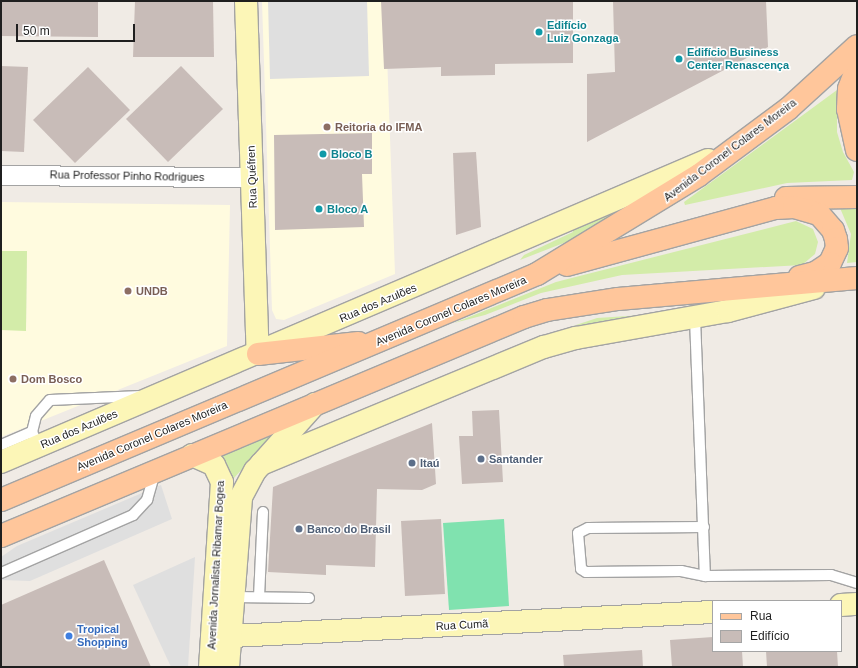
<!DOCTYPE html>
<html>
<head>
<meta charset="utf-8">
<style>
  body { margin:0 }
  #map { position:relative; width:858px; height:668px; overflow:hidden; background:#f0ebe5; font-family:Arial,sans-serif }
  div>[style] { position:absolute }
  [style*='--x'] { left:calc(var(--x)*1px); top:calc(var(--y)*1px); width:calc(var(--w)*1px); rotate:calc(var(--a)*1deg) }
  .education>* { inset:0; background:#fffbdf }
  .grass>* { inset:0; background:#d3eca9 }
  .pitch>* { inset:0; background:#80e2af }
  .parking>* { inset:0; background:#dfdfdf }
  .building>* { inset:0; background:#c8bcb8 }
  .roads { filter:drop-shadow(1px 0 #a3a3a3) drop-shadow(-1px 0 #a3a3a3) drop-shadow(0 1px #a3a3a3) drop-shadow(0 -1px #a3a3a3) }
  .lane>* { height:10px; margin:-5px; padding:0 5px; transform-origin:5px; border-radius:5px; background:#fff }
  .street>* { height:19px; margin:-9.5px; padding:0 9.5px; transform-origin:9.5px; border-radius:9.5px; background:#fff }
  .secondary>* { height:22px; margin:-11px; padding:0 11px; transform-origin:11px; border-radius:11px; background:#fcf6b7 }
  .primary>* { height:22px; margin:-11px; padding:0 11px; transform-origin:11px; border-radius:11px; background:#ffc69b }
  .dots>* { width:11px; height:11px; translate:-50% -50%; box-sizing:border-box; border:2px solid #fff; border-radius:50% }
  span { translate:-50% -50%; white-space:nowrap; text-align:center; line-height:1.15; -webkit-text-stroke:3px #fff; paint-order:stroke }
  .culture-label { font-size:11px; color:#0d838f; font-weight:700 }
  .left { translate:0 -50%; text-align:left }
  .education-label { font-size:11px; color:#785e54; font-weight:700 }
  .street-label { font-size:11px; color:#1f1f1f }
  .service-label { font-size:11px; color:#4e5e75; font-weight:700 }
  .shop-label { font-size:11px; color:#366cbe; font-weight:700 }
  .frame { position:absolute; inset:0; border:2px solid #1f1f1f; pointer-events:none }
  .legend { position:absolute; left:712px; top:600px; width:130px; height:52px; box-sizing:border-box; background:#fff; border:1px solid #a5a5a5; margin:0; padding:5px 7px; list-style:none; font-size:12px; color:#1f1f1f }
  .legend li { display:flex; align-items:center; gap:8px; height:20px }
  .legend b { width:20px; border:1px solid #a5a5a5 }
  .scale { position:absolute; left:16px; top:24px; width:119px; height:18px; box-sizing:border-box; border:2px solid #1f1f1f; border-top:0; padding-left:5px; font-size:12px; line-height:14px; white-space:nowrap; color:#1f1f1f; -webkit-text-stroke:3px #fff; paint-order:stroke }
</style>
</head>
<body>
<div id="map">
  <div class="education">
    <div style="clip-path:polygon(262px 1px,385px 1px,395px 274px,284px 320px,276px 319px,272px 310px)"></div>
    <div style="clip-path:polygon(1px 202px,230px 205px,227px 346px,1px 437px,1px 330px,26px 330px,27px 251px,1px 251px)"></div>
  </div>
  <div class="grass">
    <div style="clip-path:polygon(837px 90px,837px 132px,843px 152px,854px 172px,852px 180px,787px 183px,685px 205px,684px 202px)"></div>
    <div style="clip-path:polygon(857px 206px,857px 262px,847px 263px,851px 234px,840px 208px)"></div>
    <div style="clip-path:polygon(621px 208px,622px 210px,592px 232px,520px 260px,524px 255px,573px 232px,570px 226px)"></div>
    <div style="clip-path:polygon(796px 221px,813px 229px,818px 242px,815px 254px,802px 265px,622px 275px,541px 293px,485px 315px,454px 323px,556px 282px)"></div>
    <div style="clip-path:polygon(1px 251px,27px 251px,26px 331px,1px 330px)"></div>
    <div style="clip-path:polygon(674px 313px,603px 322px,573px 326px,597px 318px)"></div>
    <div style="clip-path:polygon(282px 426px,234px 478px,229px 493px,217px 455px)"></div>
  </div>
  <div class="pitch">
    <div style="clip-path:polygon(504px 519px,509px 606px,449px 610px,443px 523px)"></div>
  </div>
  <div class="parking">
    <div style="clip-path:polygon(268px 1px,367px 1px,369px 76px,270px 79px)"></div>
    <div style="clip-path:polygon(161px 485px,172px 519px,30px 581px,1px 580px,1px 557px,17px 546px)"></div>
    <div style="clip-path:polygon(195px 557px,188px 667px,171px 667px,133px 585px)"></div>
  </div>
  <div class="building">
    <div style="clip-path:polygon(1px 1px,98px 1px,98px 37px,1px 36px)"></div>
    <div style="clip-path:polygon(135px 1px,213px 1px,214px 57px,133px 57px)"></div>
    <div style="clip-path:polygon(381px 1px,573px 1px,573px 63px,495px 64px,495px 75px,441px 76px,441px 67px,384px 69px)"></div>
    <div style="clip-path:polygon(613px 1px,766px 1px,768px 47px,587px 142px,587px 74px,615px 72px)"></div>
    <div style="clip-path:polygon(1px 66px,28px 67px,24px 152px,1px 151px)"></div>
    <div style="clip-path:polygon(181px 66px,223px 109px,168px 162px,126px 119px)"></div>
    <div style="clip-path:polygon(88px 67px,130px 110px,75px 163px,33px 120px)"></div>
    <div style="clip-path:polygon(372px 133px,372px 174px,362px 174px,364px 227px,275px 230px,274px 135px)"></div>
    <div style="clip-path:polygon(476px 152px,481px 227px,456px 235px,453px 153px)"></div>
    <div style="clip-path:polygon(499px 410px,503px 482px,462px 484px,459px 436px,473px 436px,472px 411px)"></div>
    <div style="clip-path:polygon(432px 423px,436px 484px,422px 490px,377px 489px,375px 567px,326px 565px,326px 575px,268px 572px,273px 487px)"></div>
    <div style="clip-path:polygon(441px 519px,445px 594px,405px 596px,401px 521px)"></div>
    <div style="clip-path:polygon(104px 560px,151px 667px,1px 667px,1px 605px)"></div>
    <div style="clip-path:polygon(713px 637px,713px 651px,742px 651px,743px 667px,672px 667px,670px 640px)"></div>
    <div style="clip-path:polygon(642px 650px,643px 667px,564px 667px,563px 655px)"></div>
    <div style="clip-path:polygon(766px 651px,837px 651px,838px 667px,767px 667px)"></div>
  </div>
  <div class="roads">
    <div class="lane">
      <div style="--x:695;--y:318;--w:258;--a:87.8"></div>
      <div style="--x:1;--y:445;--w:34;--a:-23"></div>
      <div style="--x:39;--y:446;--w:16;--a:-117"></div>
      <div style="--x:32;--y:432;--w:16;--a:-76"></div>
      <div style="--x:36;--y:416;--w:21;--a:-49"></div>
      <div style="--x:50;--y:400;--w:91;--a:-2.5"></div>
      <div style="--x:704;--y:527;--w:116;--a:179.5"></div>
      <div style="--x:588;--y:528;--w:11;--a:153"></div>
      <div style="--x:578;--y:533;--w:36;--a:85"></div>
      <div style="--x:581;--y:569;--w:6;--a:31"></div>
      <div style="--x:586;--y:572;--w:95;--a:-0.6"></div>
      <div style="--x:681;--y:571;--w:25;--a:12"></div>
      <div style="--x:705;--y:576;--w:126;--a:-0.5"></div>
      <div style="--x:831;--y:575;--w:27;--a:17"></div>
      <div style="--x:1;--y:573;--w:144;--a:-23.7"></div>
      <div style="--x:133;--y:515;--w:21;--a:-47"></div>
      <div style="--x:147;--y:500;--w:29;--a:-74"></div>
      <div style="--x:232;--y:597;--w:77;--a:0.7"></div>
      <div style="--x:259;--y:597;--w:85;--a:-87.3"></div>
    </div>
    <div class="street">
      <div style="--x:1;--y:175;--w:251;--a:0.5"></div>
    </div>
    <div class="secondary">
      <div style="--x:246;--y:1;--w:353;--a:88.1"></div>
      <div style="--x:192;--y:455;--w:24;--a:24"></div>
      <div style="--x:214;--y:465;--w:19;--a:65"></div>
      <div style="--x:222;--y:482;--w:185;--a:93.7"></div>
      <div style="--x:1;--y:462;--w:769;--a:-23.13"></div>
      <div style="--x:261;--y:464;--w:306;--a:-22.5"></div>
      <div style="--x:544;--y:347;--w:33;--a:-16"></div>
      <div style="--x:576;--y:338;--w:154;--a:-10.1"></div>
      <div style="--x:728;--y:311;--w:89;--a:-15"></div>
      <div style="--x:841;--y:605;--w:16;--a:-4"></div>
      <div style="--x:212;--y:637;--w:502;--a:-2.86"></div>
      <div style="--x:228;--y:667;--w:170;--a:-85.6"></div>
      <div style="--x:241;--y:497;--w:30;--a:-62"></div>
      <div style="--x:255;--y:471;--w:90;--a:-48.2"></div>
    </div>
    <div class="primary">
      <div style="--x:857;--y:68;--w:22;--a:111"></div>
      <div style="--x:849;--y:89;--w:20;--a:93"></div>
      <div style="--x:848;--y:109;--w:42;--a:77.6"></div>
      <div style="--x:786;--y:198;--w:71;--a:-0.8"></div>
      <div style="--x:567;--y:265;--w:217;--a:-15.3"></div>
      <div style="--x:776;--y:208;--w:18;--a:-3"></div>
      <div style="--x:794;--y:207;--w:26;--a:16"></div>
      <div style="--x:819;--y:214;--w:21;--a:49"></div>
      <div style="--x:833;--y:230;--w:9;--a:72"></div>
      <div style="--x:836;--y:239;--w:9;--a:84"></div>
      <div style="--x:837;--y:248;--w:17;--a:115"></div>
      <div style="--x:830;--y:263;--w:18;--a:146"></div>
      <div style="--x:815;--y:273;--w:16;--a:166"></div>
      <div style="--x:258;--y:354;--w:101;--a:-6.3"></div>
      <div style="--x:1;--y:500;--w:582;--a:-22.86"></div>
      <div style="--x:537;--y:274;--w:190;--a:-31.4"></div>
      <div style="--x:699;--y:175;--w:111;--a:-36.6"></div>
      <div style="--x:788;--y:109;--w:93;--a:-42.4"></div>
      <div style="--x:1;--y:536;--w:567;--a:-22.72"></div>
      <div style="--x:524;--y:317;--w:24;--a:-17"></div>
      <div style="--x:547;--y:310;--w:72;--a:-8.8"></div>
      <div style="--x:618;--y:299;--w:240;--a:-5"></div>
    </div>
  </div>
  <div class="dots">
    <div style="left:539px;top:32px;background:#0f9aa8"></div>
    <div style="left:679px;top:59px;background:#0f9aa8"></div>
    <div style="left:327px;top:127px;background:#8d6e63"></div>
    <div style="left:323px;top:154px;background:#0f9aa8"></div>
    <div style="left:319px;top:209px;background:#0f9aa8"></div>
    <div style="left:128px;top:291px;background:#8d6e63"></div>
    <div style="left:13px;top:379px;background:#8d6e63"></div>
    <div style="left:481px;top:459px;background:#5c6f8a"></div>
    <div style="left:412px;top:463px;background:#5c6f8a"></div>
    <div style="left:299px;top:529px;background:#5c6f8a"></div>
    <div style="left:69px;top:636px;background:#3f7fe0"></div>
  </div>
  <div class="culture-label">
    <span class="left" style="left:547px;top:32px">Edifício<br>Luiz Gonzaga</span>
    <span class="left" style="left:687px;top:59px">Edifício Business<br>Center Renascença</span>
    <span class="left" style="left:331px;top:154px">Bloco B</span>
    <span class="left" style="left:327px;top:209px">Bloco A</span>
  </div>
  <div class="education-label">
    <span class="left" style="left:335px;top:127px">Reitoria do IFMA</span>
    <span class="left" style="left:136px;top:291px">UNDB</span>
    <span class="left" style="left:21px;top:379px">Dom Bosco</span>
  </div>
  <div class="street-label">
    <span style="left:730px;top:150px;rotate:-37deg">Avenida Coronel Colares Moreira</span>
    <span style="left:127px;top:176px;rotate:1deg">Rua Professor Pinho Rodrigues</span>
    <span style="left:252px;top:177px;rotate:-92deg">Rua Quéfren</span>
    <span style="left:378px;top:303px;rotate:-23deg">Rua dos Azulões</span>
    <span style="left:451px;top:311px;rotate:-23deg">Avenida Coronel Colares Moreira</span>
    <span style="left:79px;top:429px;rotate:-23deg">Rua dos Azulões</span>
    <span style="left:152px;top:436px;rotate:-23deg">Avenida Coronel Colares Moreira</span>
    <span style="left:216px;top:565px;rotate:-87deg">Avenida Jornalista Ribamar Bogea</span>
    <span style="left:462px;top:625px;rotate:-3deg">Rua Cumã</span>
  </div>
  <div class="service-label">
    <span class="left" style="left:489px;top:459px">Santander</span>
    <span class="left" style="left:420px;top:463px">Itaú</span>
    <span class="left" style="left:307px;top:529px">Banco do Brasil</span>
  </div>
  <div class="shop-label">
    <span class="left" style="left:77px;top:636px">Tropical<br>Shopping</span>
  </div>
  <div class="frame"></div>
  <ul class="legend">
  <li><b style="height:5px;background:#ffc69b"></b>Rua</li>
  <li><b style="height:11px;background:#c8bcb8"></b>Edifício</li>
  </ul>
  <div class="scale">50 m</div>
</div>
</body>
</html>
